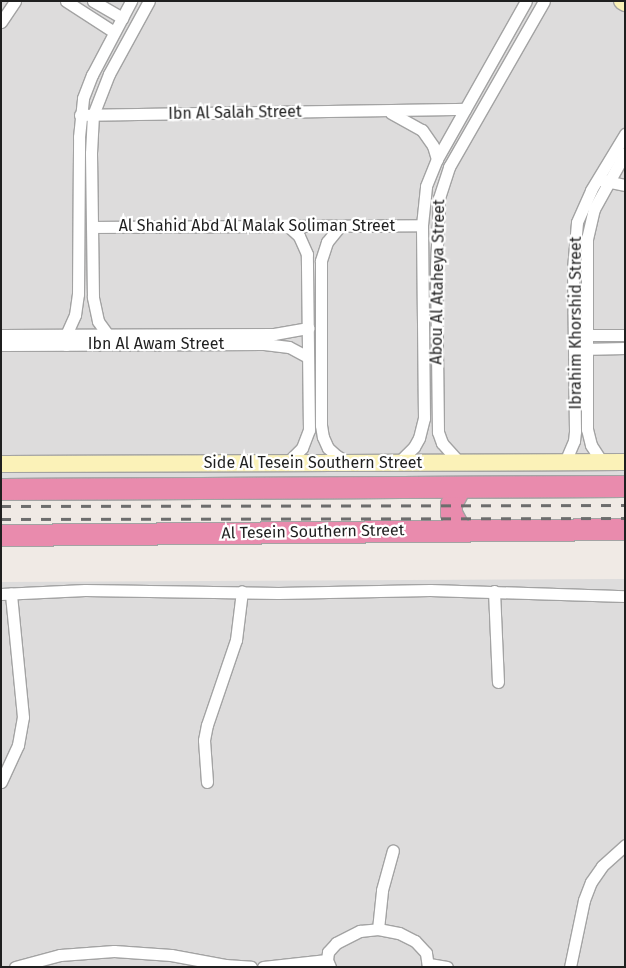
<!DOCTYPE html>
<html>
<head>
<meta charset="utf-8">
<style>
  body { margin:0 }
  #map { position:relative; width:626px; height:968px; overflow:hidden; background:#f0eae5; font-family:"Fira Sans",sans-serif }
  div>[style] { position:absolute }
  [style*='--x'] { left:calc(var(--x)*1px); top:calc(var(--y)*1px); width:calc(var(--w)*1px); rotate:calc(var(--a)*1deg) }
  .residential>* { inset:0; background:#dddcdc }
  .roads { filter:drop-shadow(1px 0 #a3a3a3) drop-shadow(-1px 0 #a3a3a3) drop-shadow(0 1px #a3a3a3) drop-shadow(0 -1px #a3a3a3) }
  .street>* { height:11px; margin:-5.5px; padding:0 5.5px; transform-origin:5.5px; border-radius:5.5px; background:#fff }
  .secondary>* { height:16px; margin:-8px; padding:0 8px; transform-origin:8px; border-radius:8px; background:#fbf2b8 }
  .highway>* { height:21px; margin:-10.5px; padding:0 10.5px; transform-origin:10.5px; border-radius:10.5px; background:#e98bad }
  .rail>* { height:3px; margin-top:-1.5px; transform-origin:0; background:repeating-linear-gradient(90deg,#6d6d6d 0 10px,transparent 0 20px) }
  span { translate:-50% -50%; white-space:nowrap; text-align:center; line-height:1.15; -webkit-text-stroke:4.5px #fff; paint-order:stroke }
  .street-label { font-size:16px; color:#1f1f1f }
  .frame { position:absolute; inset:0; border:2px solid #1f1f1f; pointer-events:none }
</style>
</head>
<body>
<div id="map">
  <div class="residential">
    <div style="clip-path:polygon(1px 1px,625px 1px,625px 488px,1px 487px)"></div>
    <div style="clip-path:polygon(625px 579px,625px 967px,1px 967px,1px 582px)"></div>
  </div>
  <div class="roads">
    <div class="street">
      <div style="--x:66;--y:1;--w:57;--a:32.9"></div>
      <div style="--x:93;--y:1;--w:34;--a:30"></div>
      <div style="--x:1;--y:22;--w:25;--a:-56"></div>
      <div style="--x:391;--y:113;--w:35;--a:29"></div>
      <div style="--x:422;--y:130;--w:19;--a:55"></div>
      <div style="--x:433;--y:146;--w:14;--a:73"></div>
      <div style="--x:80;--y:115;--w:385;--a:-0.9"></div>
      <div style="--x:601;--y:180;--w:25;--a:12"></div>
      <div style="--x:340;--y:226;--w:21;--a:129"></div>
      <div style="--x:327;--y:242;--w:20;--a:108"></div>
      <div style="--x:321;--y:261;--w:164;--a:90"></div>
      <div style="--x:321;--y:425;--w:12;--a:81"></div>
      <div style="--x:323;--y:437;--w:12;--a:66"></div>
      <div style="--x:328;--y:448;--w:12;--a:42"></div>
      <div style="--x:337;--y:456;--w:12;--a:31"></div>
      <div style="--x:92;--y:227;--w:330;--a:-0.3"></div>
      <div style="--x:1;--y:335;--w:273;--a:-0.2"></div>
      <div style="--x:274;--y:334;--w:35;--a:-10"></div>
      <div style="--x:108;--y:335;--w:17;--a:-126"></div>
      <div style="--x:98;--y:321;--w:25;--a:-102"></div>
      <div style="--x:93;--y:297;--w:144;--a:-90.8"></div>
      <div style="--x:91;--y:153;--w:38;--a:-87"></div>
      <div style="--x:93;--y:115;--w:44;--a:-68.7"></div>
      <div style="--x:109;--y:74;--w:83;--a:-61.3"></div>
      <div style="--x:582;--y:335;--w:43;--a:0"></div>
      <div style="--x:1;--y:345;--w:263;--a:-0.2"></div>
      <div style="--x:264;--y:344;--w:25;--a:7"></div>
      <div style="--x:289;--y:347;--w:21;--a:28"></div>
      <div style="--x:66;--y:345;--w:10;--a:-90"></div>
      <div style="--x:66;--y:335;--w:22;--a:-66"></div>
      <div style="--x:75;--y:315;--w:21;--a:-82"></div>
      <div style="--x:78;--y:294;--w:157;--a:-89.6"></div>
      <div style="--x:79;--y:137;--w:39;--a:-84"></div>
      <div style="--x:83;--y:98;--w:25;--a:-69"></div>
      <div style="--x:92;--y:75;--w:84;--a:-62.2"></div>
      <div style="--x:581;--y:349;--w:44;--a:-1.3"></div>
      <div style="--x:399;--y:462;--w:21;--a:-45"></div>
      <div style="--x:414;--y:447;--w:10;--a:-61"></div>
      <div style="--x:419;--y:438;--w:21;--a:-76"></div>
      <div style="--x:424;--y:418;--w:193;--a:-90.6"></div>
      <div style="--x:422;--y:225;--w:39;--a:-84"></div>
      <div style="--x:426;--y:186;--w:29;--a:-68"></div>
      <div style="--x:437;--y:159;--w:181;--a:-60.6"></div>
      <div style="--x:459;--y:462;--w:25;--a:-132"></div>
      <div style="--x:442;--y:443;--w:12;--a:-110"></div>
      <div style="--x:438;--y:432;--w:164;--a:-90.7"></div>
      <div style="--x:436;--y:268;--w:70;--a:-87.5"></div>
      <div style="--x:439;--y:198;--w:33;--a:-72"></div>
      <div style="--x:449;--y:167;--w:191;--a:-60.2"></div>
      <div style="--x:565;--y:462;--w:23;--a:-67"></div>
      <div style="--x:574;--y:441;--w:10;--a:-84"></div>
      <div style="--x:575;--y:431;--w:162;--a:-90.7"></div>
      <div style="--x:573;--y:269;--w:47;--a:-85.1"></div>
      <div style="--x:577;--y:222;--w:35;--a:-66"></div>
      <div style="--x:591;--y:190;--w:66;--a:-58.7"></div>
      <div style="--x:602;--y:462;--w:20;--a:-123"></div>
      <div style="--x:591;--y:445;--w:16;--a:-104"></div>
      <div style="--x:587;--y:429;--w:190;--a:-90"></div>
      <div style="--x:587;--y:239;--w:31;--a:-77"></div>
      <div style="--x:594;--y:209;--w:64;--a:-61"></div>
      <div style="--x:287;--y:463;--w:21;--a:-45"></div>
      <div style="--x:302;--y:448;--w:19;--a:-69"></div>
      <div style="--x:309;--y:430;--w:176;--a:-90.7"></div>
      <div style="--x:307;--y:254;--w:20;--a:-114"></div>
      <div style="--x:299;--y:236;--w:15;--a:-138"></div>
      <div style="--x:494;--y:591;--w:91;--a:87.5"></div>
      <div style="--x:1;--y:594;--w:84;--a:-2.7"></div>
      <div style="--x:85;--y:590;--w:193;--a:0.9"></div>
      <div style="--x:278;--y:593;--w:152;--a:-1.1"></div>
      <div style="--x:430;--y:590;--w:195;--a:1.8"></div>
      <div style="--x:1;--y:782;--w:41;--a:-65.3"></div>
      <div style="--x:18;--y:745;--w:28;--a:-80"></div>
      <div style="--x:23;--y:717;--w:124;--a:-95.6"></div>
      <div style="--x:207;--y:782;--w:42;--a:-94.1"></div>
      <div style="--x:204;--y:740;--w:15;--a:-79"></div>
      <div style="--x:207;--y:725;--w:90;--a:-71.2"></div>
      <div style="--x:236;--y:640;--w:49;--a:-83"></div>
      <div style="--x:378;--y:929;--w:39;--a:-84"></div>
      <div style="--x:382;--y:890;--w:41;--a:-74.6"></div>
      <div style="--x:429;--y:964;--w:18;--a:9"></div>
      <div style="--x:15;--y:967;--w:47;--a:-14.9"></div>
      <div style="--x:60;--y:955;--w:54;--a:-4.2"></div>
      <div style="--x:114;--y:951;--w:57;--a:4"></div>
      <div style="--x:171;--y:955;--w:55;--a:10.5"></div>
      <div style="--x:225;--y:965;--w:26;--a:4"></div>
      <div style="--x:263;--y:967;--w:64;--a:-6.2"></div>
      <div style="--x:330;--y:967;--w:8;--a:-113"></div>
      <div style="--x:327;--y:960;--w:8;--a:-83"></div>
      <div style="--x:328;--y:952;--w:12;--a:-48"></div>
      <div style="--x:336;--y:943;--w:27;--a:-27"></div>
      <div style="--x:360;--y:931;--w:18;--a:-6"></div>
      <div style="--x:378;--y:929;--w:21;--a:11"></div>
      <div style="--x:399;--y:933;--w:18;--a:27"></div>
      <div style="--x:415;--y:941;--w:16;--a:47"></div>
      <div style="--x:426;--y:953;--w:14;--a:82"></div>
      <div style="--x:570;--y:967;--w:68;--a:-78.2"></div>
      <div style="--x:584;--y:900;--w:19;--a:-69"></div>
      <div style="--x:591;--y:882;--w:19;--a:-55"></div>
      <div style="--x:602;--y:866;--w:31;--a:-42"></div>
    </div>
    <div class="secondary">
      <div style="--x:622;--y:1;--w:4;--a:34"></div>
      <div style="--x:1;--y:464;--w:624;--a:-0.18"></div>
    </div>
    <div class="highway">
      <div style="--x:460;--y:487;--w:19;--a:118"></div>
      <div style="--x:451;--y:504;--w:9;--a:90"></div>
      <div style="--x:451;--y:513;--w:19;--a:62"></div>
      <div style="--x:1;--y:489;--w:624;--a:-0.28"></div>
      <div style="--x:1;--y:535;--w:624;--a:-0.55"></div>
    </div>
  </div>
  <div class="rail">
    <div style="--x:1;--y:506;--w:624;--a:-0.09"></div>
    <div style="--x:1;--y:519;--w:624;--a:-0.09"></div>
  </div>
  <div class="street-label">
    <span style="left:235px;top:113px;rotate:-1deg">Ibn Al Salah Street</span>
    <span style="left:257px;top:226px">Al Shahid Abd Al Malak Soliman Street</span>
    <span style="left:438px;top:282px;rotate:-89deg">Abou Al Ataheya Street</span>
    <span style="left:576px;top:323px;rotate:-90deg">Ibrahim Khorshid Street</span>
    <span style="left:156px;top:344px">Ibn Al Awam Street</span>
    <span style="left:313px;top:463px">Side Al Tesein Southern Street</span>
    <span style="left:313px;top:532px;rotate:-1deg">Al Tesein Southern Street</span>
  </div>
  <div class="frame"></div>
</div>
</body>
</html>
